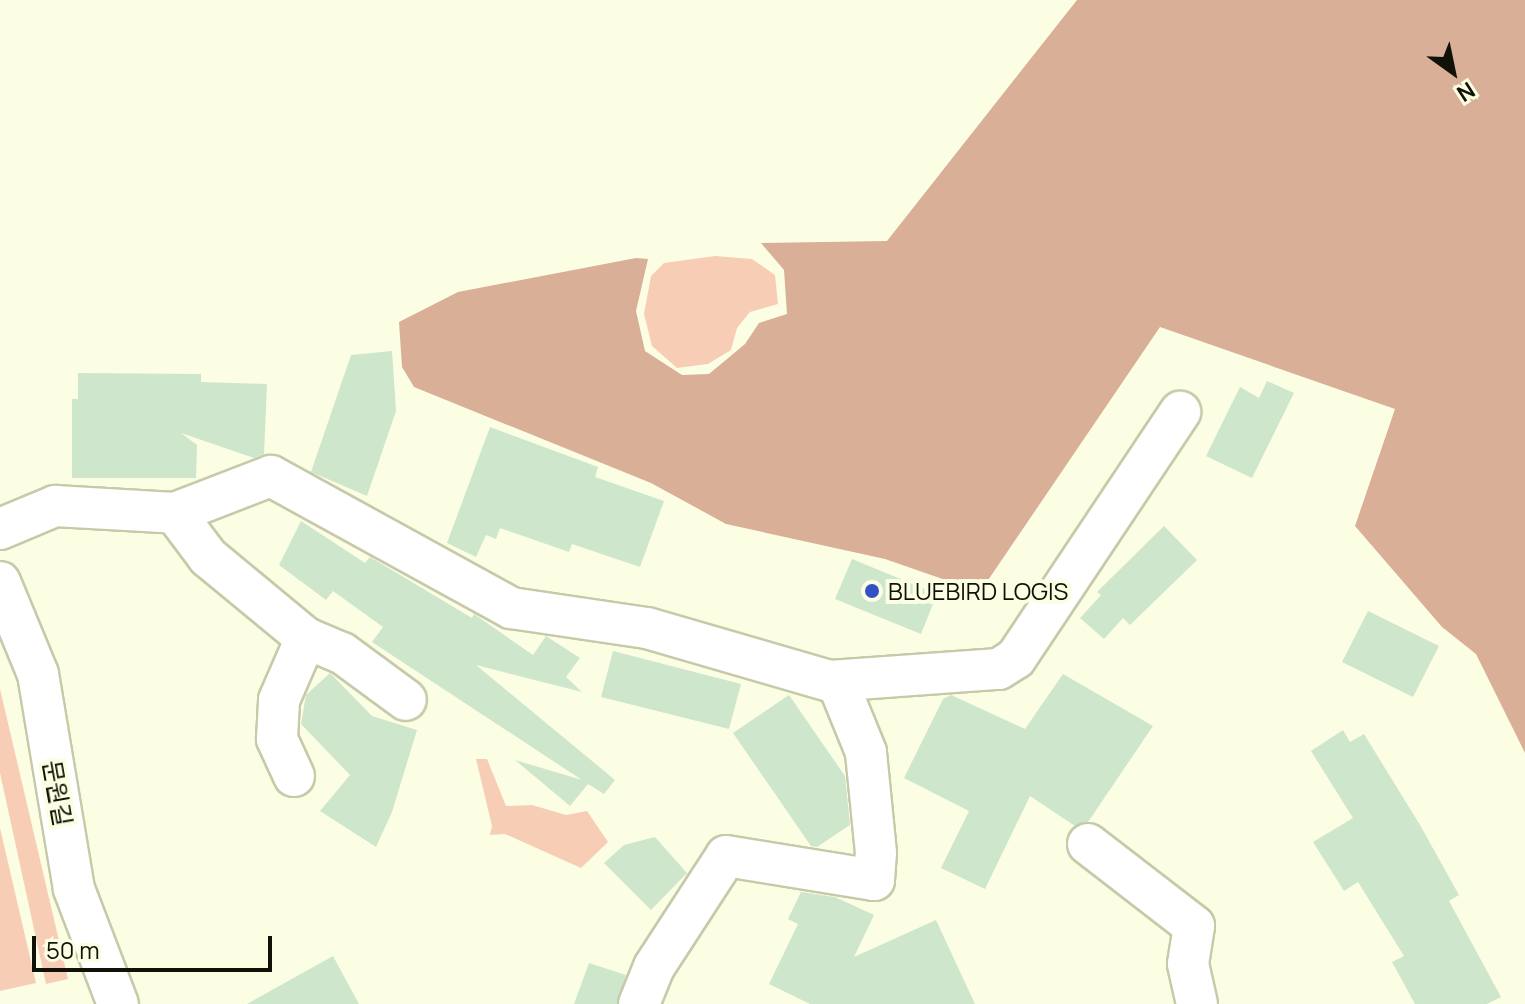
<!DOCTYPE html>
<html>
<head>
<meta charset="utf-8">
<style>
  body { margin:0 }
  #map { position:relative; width:1525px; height:1004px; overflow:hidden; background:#fbfee3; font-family:Manrope,"Noto Sans KR",sans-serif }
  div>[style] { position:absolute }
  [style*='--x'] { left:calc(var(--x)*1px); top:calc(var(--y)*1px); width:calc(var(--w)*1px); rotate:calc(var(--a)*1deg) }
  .green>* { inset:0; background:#f8cdb5 }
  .forest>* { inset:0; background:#d9af98 }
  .building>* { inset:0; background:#cee6cc }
  .roads { filter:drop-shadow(2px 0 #c6caa9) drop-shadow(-2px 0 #c6caa9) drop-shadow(0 2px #c6caa9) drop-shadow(0 -2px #c6caa9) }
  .minor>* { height:40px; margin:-20px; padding:0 20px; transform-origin:20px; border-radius:20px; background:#fff }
  .dots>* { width:22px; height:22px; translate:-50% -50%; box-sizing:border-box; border:4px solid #fbfee3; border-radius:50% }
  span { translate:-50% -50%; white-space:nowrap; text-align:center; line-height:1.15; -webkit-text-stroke:8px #fbfee3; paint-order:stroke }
  .poi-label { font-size:24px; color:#111207 }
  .left { translate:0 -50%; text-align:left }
  .street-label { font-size:24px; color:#111207 }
  .north { position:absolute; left:1413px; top:32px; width:80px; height:80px; -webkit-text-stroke:6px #fbfee3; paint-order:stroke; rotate:147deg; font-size:22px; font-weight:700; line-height:32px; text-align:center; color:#111207 }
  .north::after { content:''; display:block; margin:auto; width:28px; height:36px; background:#111207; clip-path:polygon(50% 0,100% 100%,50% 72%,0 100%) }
  .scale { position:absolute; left:32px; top:936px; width:240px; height:36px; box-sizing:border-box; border:4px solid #111207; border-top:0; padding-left:10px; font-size:24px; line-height:28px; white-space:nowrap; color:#111207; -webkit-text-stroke:6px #fbfee3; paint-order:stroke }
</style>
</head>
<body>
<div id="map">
  <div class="green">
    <div style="clip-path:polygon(715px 256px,752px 259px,775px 275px,778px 304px,750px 312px,737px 328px,731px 350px,708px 364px,677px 368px,652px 346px,644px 314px,651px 276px,664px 263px)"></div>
    <div style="clip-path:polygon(0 689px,68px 979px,46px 984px,0 773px)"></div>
    <div style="clip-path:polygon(476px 759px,487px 759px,506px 806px,532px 805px,566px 815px,587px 811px,608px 842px,581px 868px,505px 834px,490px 835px,492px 826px)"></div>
    <div style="clip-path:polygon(0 828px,36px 983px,0 991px)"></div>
  </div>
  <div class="forest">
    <div style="clip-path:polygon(1077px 0,1525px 0,1525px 753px,1476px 654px,1442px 627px,1355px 526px,1395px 409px,1160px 327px,980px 592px,885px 559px,726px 524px,651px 483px,414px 387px,402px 367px,399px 322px,458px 292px,636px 258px,648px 259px,636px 311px,645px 351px,682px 375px,709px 374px,745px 344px,759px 323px,787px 314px,784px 270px,761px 243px,887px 241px)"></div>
  </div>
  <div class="building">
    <div style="clip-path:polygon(392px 351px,396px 411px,367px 496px,311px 472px,351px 355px)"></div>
    <div style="clip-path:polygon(78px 373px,201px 374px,201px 382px,267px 384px,264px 454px,254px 458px,181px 433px,197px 445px,196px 478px,72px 478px,72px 399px,78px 399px)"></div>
    <div style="clip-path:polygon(1267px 381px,1294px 393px,1252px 478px,1206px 456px,1240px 387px,1259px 398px)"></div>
    <div style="clip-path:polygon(490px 427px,598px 467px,595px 477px,664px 501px,640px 567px,572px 544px,569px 552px,500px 528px,496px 539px,486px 535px,476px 557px,447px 543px)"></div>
    <div style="clip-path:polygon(301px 521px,365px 563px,370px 557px,472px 618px,474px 614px,533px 655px,546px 636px,580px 658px,566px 677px,582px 692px,476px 665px,615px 780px,604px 794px,588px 784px,570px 806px,515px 760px,582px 780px,372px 642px,383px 627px,333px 591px,326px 600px,279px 565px)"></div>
    <div style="clip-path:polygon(1164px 526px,1197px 560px,1130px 625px,1123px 618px,1104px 639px,1080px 618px,1101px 595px,1097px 592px)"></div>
    <div style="clip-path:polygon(852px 559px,937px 594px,921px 634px,835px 599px)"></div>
    <div style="clip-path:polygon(1368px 611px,1439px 646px,1413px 697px,1342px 662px)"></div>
    <div style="clip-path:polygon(613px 651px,741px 684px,729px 729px,601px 697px)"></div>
    <div style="clip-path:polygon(330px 673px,372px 716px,417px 730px,392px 812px,376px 847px,320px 811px,350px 775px,301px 724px,306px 695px)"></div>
    <div style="clip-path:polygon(1063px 674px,1153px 726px,1088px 822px,1075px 826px,1030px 796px,985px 889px,941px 868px,969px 811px,904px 778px,943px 699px,951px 695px,1025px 729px)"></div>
    <div style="clip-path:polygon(789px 695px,845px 776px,850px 825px,817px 847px,811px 846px,733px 733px)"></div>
    <div style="clip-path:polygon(1343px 730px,1350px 742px,1364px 734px,1420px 825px,1459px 895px,1449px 901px,1501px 997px,1487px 1004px,1415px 1004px,1392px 962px,1404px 956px,1358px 882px,1344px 891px,1313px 842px,1353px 818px,1311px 751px)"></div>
    <div style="clip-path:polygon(655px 837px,687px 873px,651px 910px,604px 863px,624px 845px)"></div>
    <div style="clip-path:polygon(801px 892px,835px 897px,874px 915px,854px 957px,936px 920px,975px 1004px,810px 1004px,769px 984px,798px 924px,788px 919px)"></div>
    <div style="clip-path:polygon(333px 956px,359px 1004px,247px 1004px)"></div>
    <div style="clip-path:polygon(589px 963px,626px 975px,617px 1004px,574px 1004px)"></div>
  </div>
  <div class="roads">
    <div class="minor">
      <div style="--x:175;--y:513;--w:55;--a:53.1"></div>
      <div style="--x:208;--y:557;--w:127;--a:39.6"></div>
      <div style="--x:306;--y:638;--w:39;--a:23"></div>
      <div style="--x:342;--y:653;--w:79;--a:36.3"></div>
      <div style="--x:0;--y:529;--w:60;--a:-22.7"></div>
      <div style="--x:55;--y:506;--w:120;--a:3.3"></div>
      <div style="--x:175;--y:513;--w:103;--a:-21.1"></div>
      <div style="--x:271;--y:476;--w:274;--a:28.8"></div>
      <div style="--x:511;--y:608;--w:137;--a:8.4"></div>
      <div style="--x:647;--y:628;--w:191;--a:16.2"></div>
      <div style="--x:830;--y:681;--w:169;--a:-4.1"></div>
      <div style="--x:999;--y:669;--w:20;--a:-33"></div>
      <div style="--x:1016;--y:658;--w:296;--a:-56.3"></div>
      <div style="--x:0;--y:582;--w:100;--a:67.6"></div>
      <div style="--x:38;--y:674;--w:218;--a:80.5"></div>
      <div style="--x:74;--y:889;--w:123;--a:69.1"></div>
      <div style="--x:294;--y:776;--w:41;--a:-114.7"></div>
      <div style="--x:277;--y:739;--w:39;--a:-87"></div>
      <div style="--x:279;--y:700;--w:68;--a:-66.5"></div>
      <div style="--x:1088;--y:844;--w:134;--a:37.7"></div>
      <div style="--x:1194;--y:926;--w:38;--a:99"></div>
      <div style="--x:1188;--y:964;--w:41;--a:77.3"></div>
      <div style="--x:639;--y:1004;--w:40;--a:-68"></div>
      <div style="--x:654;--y:967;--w:132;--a:-57"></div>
      <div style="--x:726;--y:856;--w:150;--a:9.2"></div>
      <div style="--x:874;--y:880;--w:27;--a:-86"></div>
      <div style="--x:876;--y:853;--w:101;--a:-95.7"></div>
      <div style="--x:866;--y:752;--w:77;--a:-112.2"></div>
    </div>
  </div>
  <div class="dots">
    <div style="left:872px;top:591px;background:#3251c2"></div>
  </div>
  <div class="poi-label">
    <span class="left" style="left:888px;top:591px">BLUEBIRD LOGIS</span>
  </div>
  <div class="street-label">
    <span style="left:58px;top:793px;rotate:80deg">문원길</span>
  </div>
  <div class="north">N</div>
  <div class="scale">50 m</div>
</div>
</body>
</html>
